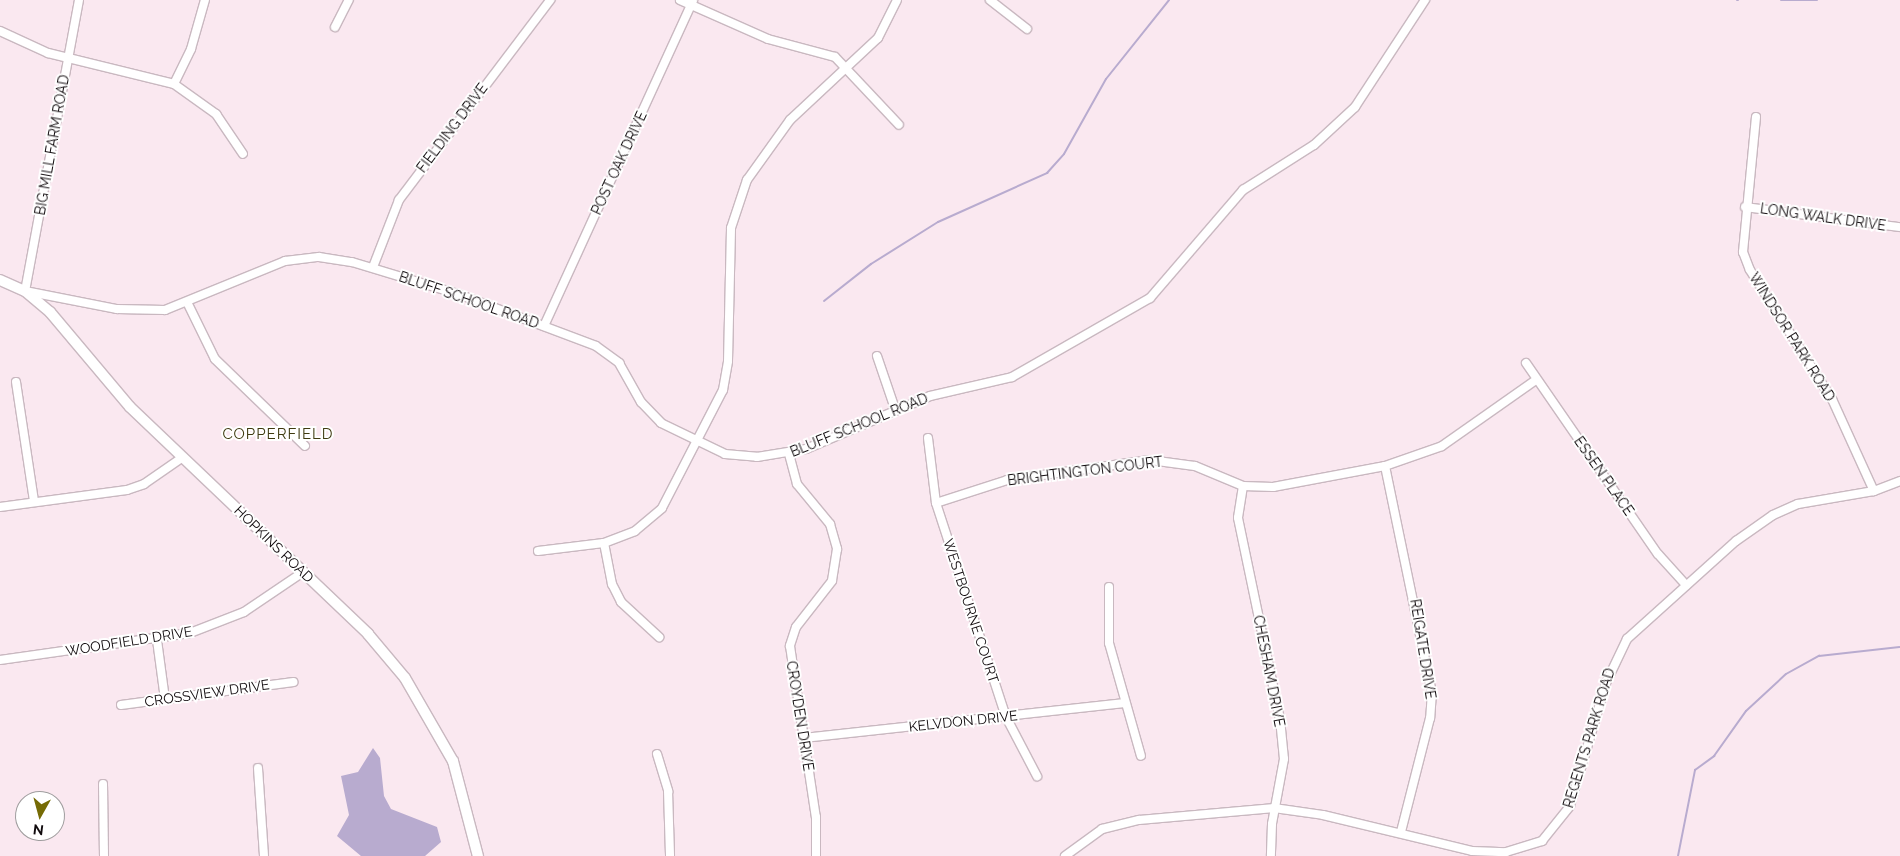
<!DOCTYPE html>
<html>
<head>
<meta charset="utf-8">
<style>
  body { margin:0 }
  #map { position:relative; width:1900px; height:856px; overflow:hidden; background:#fae8f0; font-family:Raleway,sans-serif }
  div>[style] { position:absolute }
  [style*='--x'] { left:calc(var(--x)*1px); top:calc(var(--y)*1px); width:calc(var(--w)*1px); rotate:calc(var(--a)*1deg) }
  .water>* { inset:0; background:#b8abcf }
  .stream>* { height:2px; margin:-1px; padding:0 1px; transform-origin:1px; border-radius:1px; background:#b8abcf }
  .roads { filter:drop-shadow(1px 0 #c9b8c0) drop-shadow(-1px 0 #c9b8c0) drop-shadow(0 1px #c9b8c0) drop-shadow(0 -1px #c9b8c0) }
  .minor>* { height:8px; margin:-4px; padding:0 4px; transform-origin:4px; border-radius:4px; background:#fff }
  .secondary>* { height:10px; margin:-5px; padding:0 5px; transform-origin:5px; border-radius:5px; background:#fff }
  span { translate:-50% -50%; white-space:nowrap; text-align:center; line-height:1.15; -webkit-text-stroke:4px #fff; paint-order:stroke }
  .street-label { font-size:14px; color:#100a0d }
  .neighbourhood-label { font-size:15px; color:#3f3a10; letter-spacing:1px }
  .north { position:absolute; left:15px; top:791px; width:50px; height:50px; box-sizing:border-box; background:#fff; border:1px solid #9f9d9e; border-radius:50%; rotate:187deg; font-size:14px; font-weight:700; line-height:20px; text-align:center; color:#100a0d }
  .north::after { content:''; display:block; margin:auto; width:18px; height:22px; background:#766b05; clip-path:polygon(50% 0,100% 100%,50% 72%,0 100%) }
</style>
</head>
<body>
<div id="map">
  <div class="water">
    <div style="clip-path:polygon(373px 748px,380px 758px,384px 796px,391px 809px,437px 827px,441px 842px,425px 856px,361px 856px,337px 836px,349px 815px,341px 776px,358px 772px)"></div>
  </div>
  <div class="stream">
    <div style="--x:1737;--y:0;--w:1;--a:0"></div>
    <div style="--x:1781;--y:0;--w:36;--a:0"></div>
    <div style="--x:824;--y:301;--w:60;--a:-38.2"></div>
    <div style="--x:871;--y:264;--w:79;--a:-32.1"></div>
    <div style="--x:938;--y:222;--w:120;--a:-24.2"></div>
    <div style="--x:1047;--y:173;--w:25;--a:-48"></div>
    <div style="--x:1064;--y:154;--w:86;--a:-60.8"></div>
    <div style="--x:1106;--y:79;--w:101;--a:-51.4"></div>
    <div style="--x:1678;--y:856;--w:88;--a:-78.8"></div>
    <div style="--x:1695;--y:770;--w:24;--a:-36"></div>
    <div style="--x:1714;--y:756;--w:55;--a:-54.6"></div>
    <div style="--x:1746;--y:711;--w:54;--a:-42.8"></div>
    <div style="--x:1786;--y:674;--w:38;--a:-29"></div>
    <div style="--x:1819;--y:656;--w:81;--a:-6.3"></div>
  </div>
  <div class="roads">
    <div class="minor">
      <div style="--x:79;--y:0;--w:296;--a:100.5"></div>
      <div style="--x:25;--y:291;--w:94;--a:11.1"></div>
      <div style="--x:117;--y:309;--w:48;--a:1.2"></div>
      <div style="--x:165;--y:310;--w:130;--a:-22.2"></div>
      <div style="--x:285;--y:261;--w:34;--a:-7"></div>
      <div style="--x:319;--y:257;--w:33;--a:9"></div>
      <div style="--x:352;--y:262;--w:111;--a:16.8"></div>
      <div style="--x:458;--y:294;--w:147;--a:20.6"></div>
      <div style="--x:596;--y:346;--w:29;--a:36"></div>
      <div style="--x:619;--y:363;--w:45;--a:60.6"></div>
      <div style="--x:641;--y:402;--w:29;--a:46"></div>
      <div style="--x:661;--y:423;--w:71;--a:25.8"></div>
      <div style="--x:725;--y:454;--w:32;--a:5"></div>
      <div style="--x:757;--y:457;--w:50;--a:-9.3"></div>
      <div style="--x:806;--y:449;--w:135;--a:-23.1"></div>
      <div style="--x:930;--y:396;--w:84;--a:-13"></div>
      <div style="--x:1012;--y:377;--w:159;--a:-29.8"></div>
      <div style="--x:1150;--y:298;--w:143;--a:-49.3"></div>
      <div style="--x:1243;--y:190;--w:84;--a:-32.4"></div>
      <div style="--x:1314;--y:145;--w:56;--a:-42.8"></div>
      <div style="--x:1355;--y:107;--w:128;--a:-56.8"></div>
      <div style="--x:680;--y:0;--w:96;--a:23.9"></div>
      <div style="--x:768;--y:39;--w:69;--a:15"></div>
      <div style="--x:835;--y:57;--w:93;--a:46.7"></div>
      <div style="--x:990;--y:0;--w:47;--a:38.1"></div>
      <div style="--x:335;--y:27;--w:30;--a:-63"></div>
      <div style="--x:0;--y:31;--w:53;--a:24.6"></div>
      <div style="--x:48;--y:53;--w:130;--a:13.8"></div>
      <div style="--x:174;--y:84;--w:52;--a:35.5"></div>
      <div style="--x:216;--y:114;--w:48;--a:56"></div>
      <div style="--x:174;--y:84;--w:39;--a:-64"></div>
      <div style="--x:191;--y:49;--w:51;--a:-74.1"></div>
      <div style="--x:1756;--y:117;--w:136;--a:95.5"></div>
      <div style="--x:1743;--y:252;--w:19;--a:69"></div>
      <div style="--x:1750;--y:270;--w:153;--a:57.6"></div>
      <div style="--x:1832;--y:399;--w:101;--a:65.5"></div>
      <div style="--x:1745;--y:207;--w:156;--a:7.4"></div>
      <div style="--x:373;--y:267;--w:72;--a:-68.8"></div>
      <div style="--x:399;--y:200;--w:251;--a:-52.9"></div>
      <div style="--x:188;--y:304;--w:61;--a:63.9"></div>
      <div style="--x:215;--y:359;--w:125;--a:44"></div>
      <div style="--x:544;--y:326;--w:358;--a:-65.4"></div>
      <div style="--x:877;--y:356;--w:56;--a:71.2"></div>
      <div style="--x:1526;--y:363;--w:232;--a:55.4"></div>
      <div style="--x:1658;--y:554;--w:42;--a:47.9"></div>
      <div style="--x:16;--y:382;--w:120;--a:81.4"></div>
      <div style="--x:928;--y:438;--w:65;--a:83"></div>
      <div style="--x:936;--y:503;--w:225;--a:71.9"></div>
      <div style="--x:1006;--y:717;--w:67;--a:62.3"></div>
      <div style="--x:789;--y:454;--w:31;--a:75"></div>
      <div style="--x:797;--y:484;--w:52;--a:50.5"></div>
      <div style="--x:830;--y:524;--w:26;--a:74"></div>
      <div style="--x:837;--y:549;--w:32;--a:99"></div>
      <div style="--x:832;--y:581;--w:58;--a:128"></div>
      <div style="--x:796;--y:627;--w:20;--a:108"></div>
      <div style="--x:790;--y:646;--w:173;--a:81.4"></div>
      <div style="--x:816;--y:817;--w:39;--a:90"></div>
      <div style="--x:1385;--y:466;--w:231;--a:78.3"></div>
      <div style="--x:1432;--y:692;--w:26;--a:94"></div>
      <div style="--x:1430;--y:718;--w:118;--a:104.3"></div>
      <div style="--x:1243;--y:486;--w:32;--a:99"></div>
      <div style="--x:1238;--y:518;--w:205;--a:78.2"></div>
      <div style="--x:1280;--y:719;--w:40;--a:84.3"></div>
      <div style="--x:1284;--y:759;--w:66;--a:100.5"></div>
      <div style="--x:1272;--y:824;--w:32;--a:92"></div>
      <div style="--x:936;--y:503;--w:75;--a:-17.9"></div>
      <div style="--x:1007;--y:480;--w:144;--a:-8"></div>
      <div style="--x:1150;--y:460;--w:45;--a:7.6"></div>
      <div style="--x:1195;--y:466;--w:52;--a:22.6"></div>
      <div style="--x:1243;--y:486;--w:30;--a:2"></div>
      <div style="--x:1273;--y:487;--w:114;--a:-10.6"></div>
      <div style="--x:1385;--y:466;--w:60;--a:-19.3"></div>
      <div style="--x:1442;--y:446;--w:115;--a:-35.1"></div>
      <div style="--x:0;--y:507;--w:128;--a:-7.6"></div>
      <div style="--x:127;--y:490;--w:18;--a:-19"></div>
      <div style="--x:144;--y:484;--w:47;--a:-34.7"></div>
      <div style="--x:604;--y:543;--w:42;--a:79"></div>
      <div style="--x:612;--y:584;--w:20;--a:63"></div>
      <div style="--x:621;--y:602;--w:52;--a:42.6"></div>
      <div style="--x:538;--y:551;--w:66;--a:-6.9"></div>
      <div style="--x:604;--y:543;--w:33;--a:-21"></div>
      <div style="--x:635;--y:531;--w:35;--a:-40"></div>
      <div style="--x:662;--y:508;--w:133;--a:-62.7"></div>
      <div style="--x:723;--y:390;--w:29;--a:-80"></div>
      <div style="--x:728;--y:361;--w:133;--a:-88.7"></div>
      <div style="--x:731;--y:228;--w:51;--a:-71.6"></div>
      <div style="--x:747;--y:180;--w:74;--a:-54.4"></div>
      <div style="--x:790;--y:120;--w:120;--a:-43"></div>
      <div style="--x:878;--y:38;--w:42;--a:-63.4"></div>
      <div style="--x:1109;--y:587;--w:56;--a:90"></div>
      <div style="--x:1109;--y:643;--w:117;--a:74.2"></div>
      <div style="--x:157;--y:640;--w:60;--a:82.3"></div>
      <div style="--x:0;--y:660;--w:192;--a:-8.1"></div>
      <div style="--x:190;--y:633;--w:58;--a:-21.3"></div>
      <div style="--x:244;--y:612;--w:71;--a:-34.1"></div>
      <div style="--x:121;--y:705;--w:174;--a:-7.6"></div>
      <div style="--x:803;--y:738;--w:322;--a:-6.2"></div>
      <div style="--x:657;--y:754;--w:39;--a:73"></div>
      <div style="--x:668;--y:791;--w:65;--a:88.2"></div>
      <div style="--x:258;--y:768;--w:88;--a:86.1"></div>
      <div style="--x:103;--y:784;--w:72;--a:89.2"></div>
      <div style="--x:1065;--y:856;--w:46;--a:-36.1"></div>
      <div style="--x:1102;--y:829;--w:38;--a:-14"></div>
      <div style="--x:1139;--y:820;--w:136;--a:-5.1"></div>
      <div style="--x:1274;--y:808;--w:49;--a:8.1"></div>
      <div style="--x:1323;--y:815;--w:153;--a:13.6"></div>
      <div style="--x:1472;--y:851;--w:34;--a:2"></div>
      <div style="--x:1506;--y:852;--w:38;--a:-17"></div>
      <div style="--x:1542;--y:841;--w:45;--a:-51.3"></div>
      <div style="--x:1570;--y:806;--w:128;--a:-73.7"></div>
      <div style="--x:1606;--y:683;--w:49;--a:-64.5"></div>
      <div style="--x:1627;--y:639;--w:147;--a:-42"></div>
      <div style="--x:1736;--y:541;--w:45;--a:-35.1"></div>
      <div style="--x:1773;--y:515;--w:27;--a:-24"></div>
      <div style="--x:1798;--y:504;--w:77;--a:-9.7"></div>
      <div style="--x:1874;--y:491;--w:28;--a:-21"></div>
    </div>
    <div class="secondary">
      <div style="--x:0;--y:280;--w:27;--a:24"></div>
      <div style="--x:25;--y:291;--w:33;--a:40"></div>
      <div style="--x:50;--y:312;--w:124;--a:49.9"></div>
      <div style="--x:130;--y:407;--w:329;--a:43.6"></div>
      <div style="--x:368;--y:634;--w:57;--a:49.9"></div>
      <div style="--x:405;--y:678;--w:96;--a:60"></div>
      <div style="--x:453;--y:761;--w:98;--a:75.3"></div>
    </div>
  </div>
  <div class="street-label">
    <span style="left:452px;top:128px;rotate:-53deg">FIELDING DRIVE</span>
    <span style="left:52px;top:145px;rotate:-80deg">BIG MILL FARM ROAD</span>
    <span style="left:619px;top:163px;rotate:-65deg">POST OAK DRIVE</span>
    <span style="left:1823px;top:217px;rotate:8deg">LONG WALK DRIVE</span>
    <span style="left:469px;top:300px;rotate:19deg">BLUFF SCHOOL ROAD</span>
    <span style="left:1792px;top:337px;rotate:58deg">WINDSOR PARK ROAD</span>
    <span style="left:859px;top:425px;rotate:-22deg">BLUFF SCHOOL ROAD</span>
    <span style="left:1085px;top:471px;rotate:-7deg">BRIGHTINGTON COURT</span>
    <span style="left:1604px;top:476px;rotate:55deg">ESSEN PLACE</span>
    <span style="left:274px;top:544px;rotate:44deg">HOPKINS ROAD</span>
    <span style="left:971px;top:611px;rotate:72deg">WESTBOURNE COURT</span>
    <span style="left:129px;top:641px;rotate:-9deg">WOODFIELD DRIVE</span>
    <span style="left:1423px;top:649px;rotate:81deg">REIGATE DRIVE</span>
    <span style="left:1269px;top:671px;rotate:79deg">CHESHAM DRIVE</span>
    <span style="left:207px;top:693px;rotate:-8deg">CROSSVIEW DRIVE</span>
    <span style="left:800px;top:716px;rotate:81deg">CROYDEN DRIVE</span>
    <span style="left:963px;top:721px;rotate:-6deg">KELVDON DRIVE</span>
    <span style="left:1589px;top:738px;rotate:-73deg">REGENTS PARK ROAD</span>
  </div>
  <div class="neighbourhood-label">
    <span style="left:278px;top:435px">COPPERFIELD</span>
  </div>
  <div class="north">N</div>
</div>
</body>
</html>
